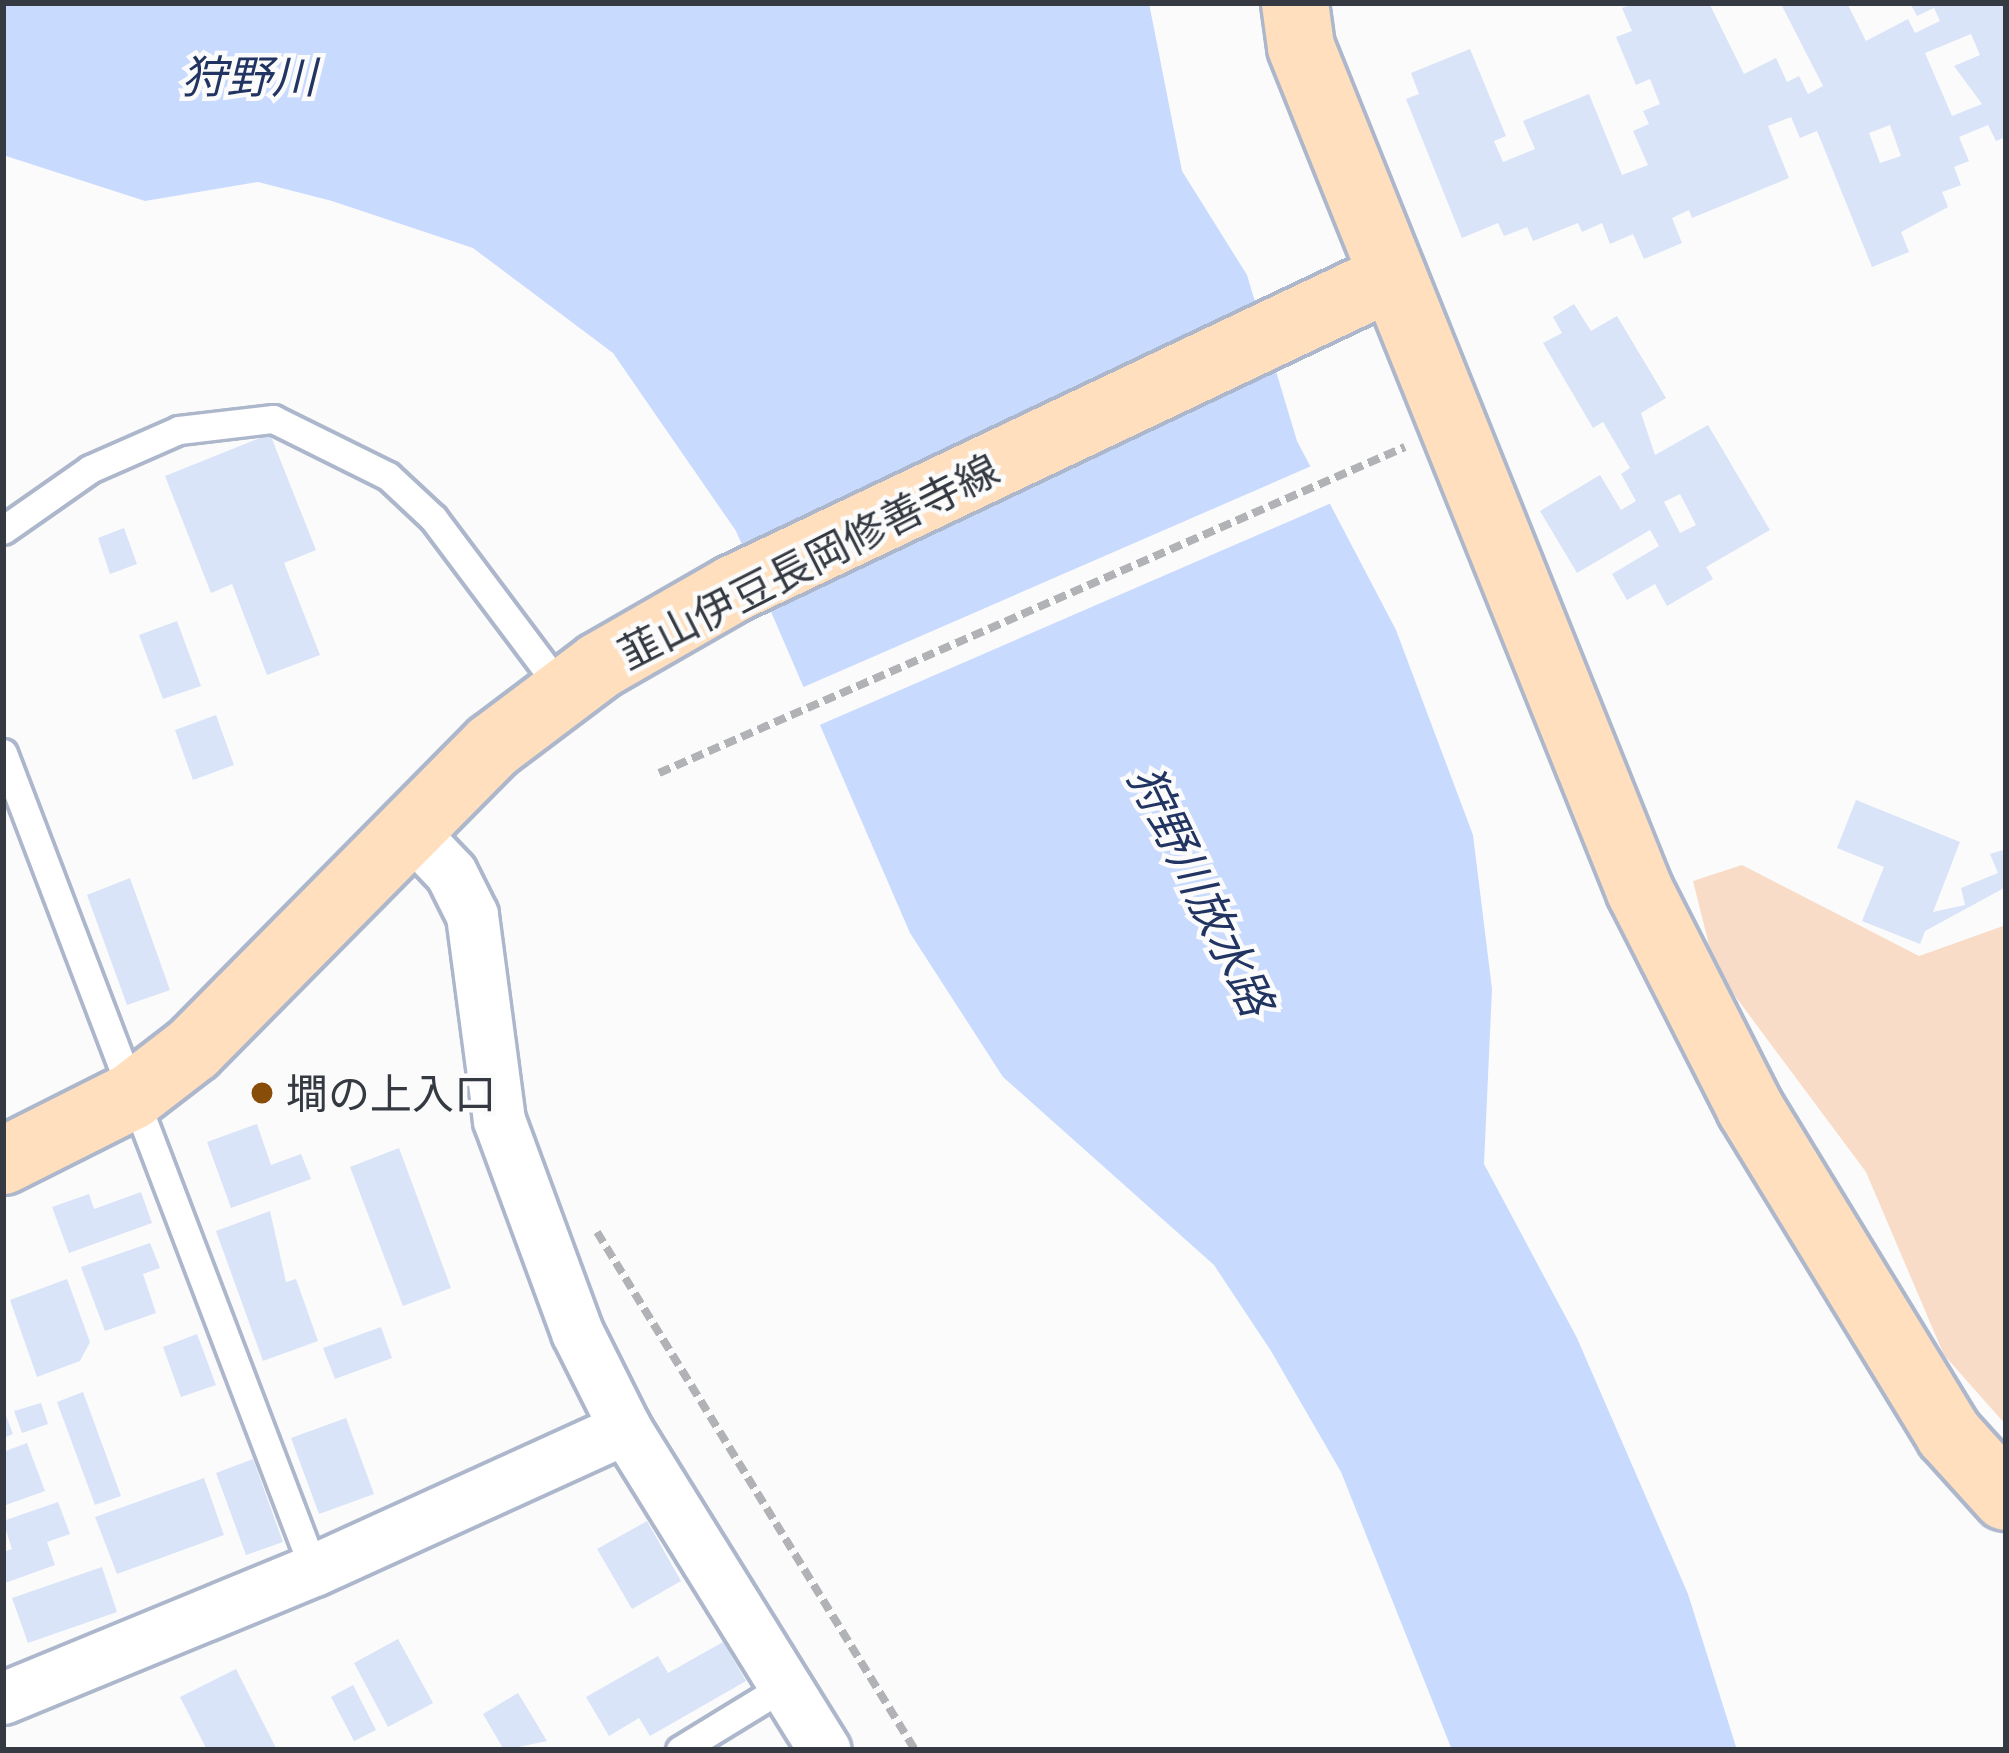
<!DOCTYPE html>
<html>
<head>
<meta charset="utf-8">
<style>
  body { margin:0 }
  #map { position:relative; width:2009px; height:1753px; overflow:hidden; background:#fbfbfb; font-family:"Open Sans","Noto Sans JP",sans-serif }
  div>[style] { position:absolute }
  [style*='--x'] { left:calc(var(--x)*1px); top:calc(var(--y)*1px); width:calc(var(--w)*1px); rotate:calc(var(--a)*1deg) }
  .green>* { inset:0; background:#f8dcc7 }
  .water>* { inset:0; background:#c9daff }
  .pier>* { inset:0; background:#fbfbfb }
  .building>* { inset:0; background:#d9e4f9 }
  .path>* { height:8px; margin-top:-4px; transform-origin:0; background:repeating-linear-gradient(90deg,#b0b2b5 0 12px,transparent 0 18px) }
  .roads { filter:drop-shadow(3px 0 #adb7cc) drop-shadow(-3px 0 #adb7cc) drop-shadow(0 3px #adb7cc) drop-shadow(0 -3px #adb7cc) }
  .lane>* { height:27px; margin:-13.5px; padding:0 13.5px; transform-origin:13.5px; border-radius:13.5px; background:#fff }
  .street>* { height:51px; margin:-25.5px; padding:0 25.5px; transform-origin:25.5px; border-radius:25.5px; background:#fff }
  .secondary>* { height:66px; margin:-33px; padding:0 33px; transform-origin:33px; border-radius:33px; background:#ffdfbd }
  .dots>* { width:33px; height:33px; translate:-50% -50%; box-sizing:border-box; border:6px solid #fbfbfb; border-radius:50% }
  span { translate:-50% -50%; white-space:nowrap; text-align:center; line-height:1.15; -webkit-text-stroke:9px #fbfbfb; paint-order:stroke }
  .street-label { font-size:42px; color:#353a42 }
  .poi-label { font-size:42px; color:#353a42 }
  .left { translate:0 -50%; text-align:left }
  .water-label { font-size:45px; color:#213462; font-style:italic }
  .frame { position:absolute; inset:0; border:6px solid #353a42; pointer-events:none }
</style>
</head>
<body>
<div id="map">
  <div class="green">
    <div style="clip-path:polygon(1742px 865px,1919px 956px,2006px 925px,2006px 1425px,1944px 1355px,1866px 1172px,1715px 969px,1693px 881px)"></div>
  </div>
  <div class="water">
    <div style="clip-path:polygon(3px 3px,1149px 3px,1182px 171px,1247px 275px,1297px 441px,1396px 630px,1473px 835px,1492px 989px,1484px 1164px,1577px 1338px,1688px 1594px,1737px 1750px,1452px 1750px,1341px 1472px,1271px 1351px,1214px 1265px,1003px 1077px,910px 933px,736px 531px,613px 353px,473px 248px,332px 201px,258px 182px,145px 201px,3px 155px)"></div>
  </div>
  <div class="pier">
    <div style="clip-path:polygon(1316px 464px,1336px 501px,815px 727px,799px 689px)"></div>
  </div>
  <div class="building">
    <div style="clip-path:polygon(evenodd,1635px 3px,1709px 3px,1744px 74px,1776px 58px,1787px 82px,1799px 76px,1808px 94px,1823px 86px,1782px 6px,1789px 3px,1847px 3px,1866px 41px,1908px 19px,1915px 33px,1940px 21px,1934px 8px,1917px 16px,1910px 3px,2006px 3px,2006px 137px,1996px 141px,1988px 125px,1959px 137px,1969px 161px,1954px 167px,1961px 185px,1942px 192px,1948px 207px,1901px 232px,1909px 252px,1872px 267px,1817px 131px,1800px 138px,1791px 117px,1768px 126px,1789px 178px,1692px 218px,1689px 210px,1672px 218px,1682px 243px,1644px 259px,1633px 234px,1610px 244px,1602px 223px,1582px 232px,1578px 223px,1533px 241px,1527px 227px,1504px 236px,1498px 223px,1462px 238px,1406px 99px,1419px 94px,1411px 73px,1470px 49px,1506px 136px,1494px 141px,1503px 162px,1535px 149px,1523px 121px,1589px 94px,1622px 175px,1648px 165px,1633px 131px,1649px 124px,1643px 111px,1660px 104px,1650px 79px,1636px 85px,1616px 37px,1632px 31px,1622px 8px,1635px 3px,1971px 34px,1980px 55px,1954px 66px,1982px 104px,1952px 116px,1925px 53px,1971px 34px,1635px 3px,1890px 125px,1901px 156px,1880px 163px,1869px 133px,1890px 125px)"></div>
    <div style="clip-path:polygon(evenodd,1574px 304px,1591px 331px,1617px 316px,1666px 398px,1641px 413px,1655px 455px,1708px 425px,1770px 530px,1706px 567px,1713px 579px,1667px 606px,1655px 584px,1627px 600px,1612px 574px,1659px 546px,1650px 530px,1577px 573px,1540px 511px,1600px 475px,1621px 510px,1636px 501px,1621px 474px,1630px 468px,1603px 422px,1593px 428px,1543px 343px,1562px 333px,1553px 317px,1574px 304px,1680px 494px,1696px 525px,1680px 533px,1664px 502px,1680px 494px)"></div>
    <div style="clip-path:polygon(270px 434px,316px 550px,284px 563px,320px 655px,267px 675px,232px 584px,211px 593px,165px 476px)"></div>
    <div style="clip-path:polygon(124px 528px,137px 564px,110px 574px,98px 538px)"></div>
    <div style="clip-path:polygon(177px 621px,201px 686px,163px 699px,139px 635px)"></div>
    <div style="clip-path:polygon(216px 715px,234px 765px,193px 780px,175px 730px)"></div>
    <div style="clip-path:polygon(1856px 800px,1960px 842px,1933px 912px,1965px 905px,1961px 888px,1998px 873px,1990px 854px,2006px 849px,2006px 887px,1925px 931px,1920px 944px,1862px 921px,1884px 867px,1837px 848px)"></div>
    <div style="clip-path:polygon(130px 878px,170px 990px,127px 1005px,87px 895px)"></div>
    <div style="clip-path:polygon(257px 1124px,271px 1165px,301px 1154px,311px 1179px,231px 1208px,207px 1142px)"></div>
    <div style="clip-path:polygon(399px 1148px,451px 1288px,403px 1306px,350px 1167px)"></div>
    <div style="clip-path:polygon(141px 1192px,152px 1223px,69px 1253px,52px 1207px,89px 1194px,94px 1209px)"></div>
    <div style="clip-path:polygon(270px 1211px,286px 1282px,296px 1279px,318px 1341px,263px 1361px,216px 1231px)"></div>
    <div style="clip-path:polygon(150px 1243px,160px 1268px,143px 1274px,156px 1313px,105px 1331px,81px 1267px)"></div>
    <div style="clip-path:polygon(67px 1279px,90px 1342px,80px 1361px,37px 1377px,10px 1300px)"></div>
    <div style="clip-path:polygon(381px 1327px,392px 1358px,335px 1379px,323px 1348px)"></div>
    <div style="clip-path:polygon(197px 1334px,216px 1385px,181px 1397px,163px 1347px)"></div>
    <div style="clip-path:polygon(83px 1392px,121px 1496px,95px 1505px,57px 1402px)"></div>
    <div style="clip-path:polygon(41px 1403px,48px 1424px,22px 1433px,14px 1411px)"></div>
    <div style="clip-path:polygon(3px 1408px,13px 1434px,3px 1438px)"></div>
    <div style="clip-path:polygon(346px 1418px,374px 1494px,319px 1514px,291px 1438px)"></div>
    <div style="clip-path:polygon(27px 1443px,45px 1491px,3px 1506px,3px 1452px)"></div>
    <div style="clip-path:polygon(253px 1459px,283px 1542px,246px 1555px,216px 1473px)"></div>
    <div style="clip-path:polygon(204px 1478px,224px 1535px,117px 1574px,95px 1517px)"></div>
    <div style="clip-path:polygon(58px 1502px,70px 1534px,47px 1542px,55px 1565px,5px 1583px,3px 1552px,12px 1549px,3px 1521px)"></div>
    <div style="clip-path:polygon(647px 1521px,681px 1581px,632px 1609px,597px 1549px)"></div>
    <div style="clip-path:polygon(102px 1567px,117px 1612px,28px 1643px,12px 1598px)"></div>
    <div style="clip-path:polygon(398px 1639px,433px 1703px,388px 1727px,354px 1663px)"></div>
    <div style="clip-path:polygon(723px 1642px,746px 1681px,650px 1736px,639px 1718px,609px 1736px,586px 1697px,658px 1656px,668px 1673px)"></div>
    <div style="clip-path:polygon(236px 1669px,277px 1750px,207px 1750px,180px 1697px)"></div>
    <div style="clip-path:polygon(353px 1685px,376px 1730px,354px 1741px,331px 1697px)"></div>
    <div style="clip-path:polygon(518px 1693px,547px 1741px,504px 1750px,483px 1714px)"></div>
  </div>
  <div class="path">
    <div style="--x:659;--y:773;--w:814;--a:-23.61"></div>
    <div style="--x:597;--y:1232;--w:608;--a:58.45"></div>
  </div>
  <div class="roads">
    <div class="lane">
      <div style="--x:3;--y:530;--w:106;--a:-35"></div>
      <div style="--x:90;--y:469;--w:97;--a:-23.7"></div>
      <div style="--x:179;--y:430;--w:95;--a:-6.7"></div>
      <div style="--x:273;--y:419;--w:128;--a:26.4"></div>
      <div style="--x:388;--y:476;--w:62;--a:43"></div>
      <div style="--x:433;--y:518;--w:216;--a:53.1"></div>
      <div style="--x:3;--y:753;--w:874;--a:69.16"></div>
      <div style="--x:680;--y:1750;--w:124;--a:-31.5"></div>
    </div>
    <div class="street">
      <div style="--x:411;--y:831;--w:58;--a:46.4"></div>
      <div style="--x:451;--y:873;--w:47;--a:63.4"></div>
      <div style="--x:472;--y:915;--w:207;--a:82.5"></div>
      <div style="--x:499;--y:1120;--w:226;--a:69.8"></div>
      <div style="--x:577;--y:1332;--w:107;--a:63.4"></div>
      <div style="--x:625;--y:1428;--w:379;--a:58.2"></div>
      <div style="--x:3;--y:1698;--w:336;--a:-22.4"></div>
      <div style="--x:314;--y:1570;--w:342;--a:-24.5"></div>
    </div>
    <div class="secondary">
      <div style="--x:1295;--y:3;--w:44;--a:82.2"></div>
      <div style="--x:1301;--y:47;--w:910;--a:68.12"></div>
      <div style="--x:1640;--y:891;--w:243;--a:63.1"></div>
      <div style="--x:1750;--y:1108;--w:382;--a:58.6"></div>
      <div style="--x:1949;--y:1434;--w:85;--a:47.9"></div>
      <div style="--x:3;--y:1161;--w:144;--a:-26.7"></div>
      <div style="--x:132;--y:1096;--w:77;--a:-37.6"></div>
      <div style="--x:193;--y:1049;--w:426;--a:-45.3"></div>
      <div style="--x:493;--y:746;--w:133;--a:-37"></div>
      <div style="--x:599;--y:666;--w:155;--a:-29.9"></div>
      <div style="--x:733;--y:589;--w:730;--a:-25.37"></div>
    </div>
  </div>
  <div class="dots">
    <div style="left:262px;top:1093px;background:#894d0a"></div>
  </div>
  <div class="street-label">
    <span style="left:808px;top:561px;rotate:-27deg">韮山伊豆長岡修善寺線</span>
  </div>
  <div class="poi-label">
    <span class="left" style="left:286px;top:1093px">墹の上入口</span>
  </div>
  <div class="water-label">
    <span style="left:249px;top:76px">狩野川</span>
    <span style="left:1202px;top:890px;rotate:64deg">狩野川放水路</span>
  </div>
  <div class="frame"></div>
</div>
</body>
</html>
